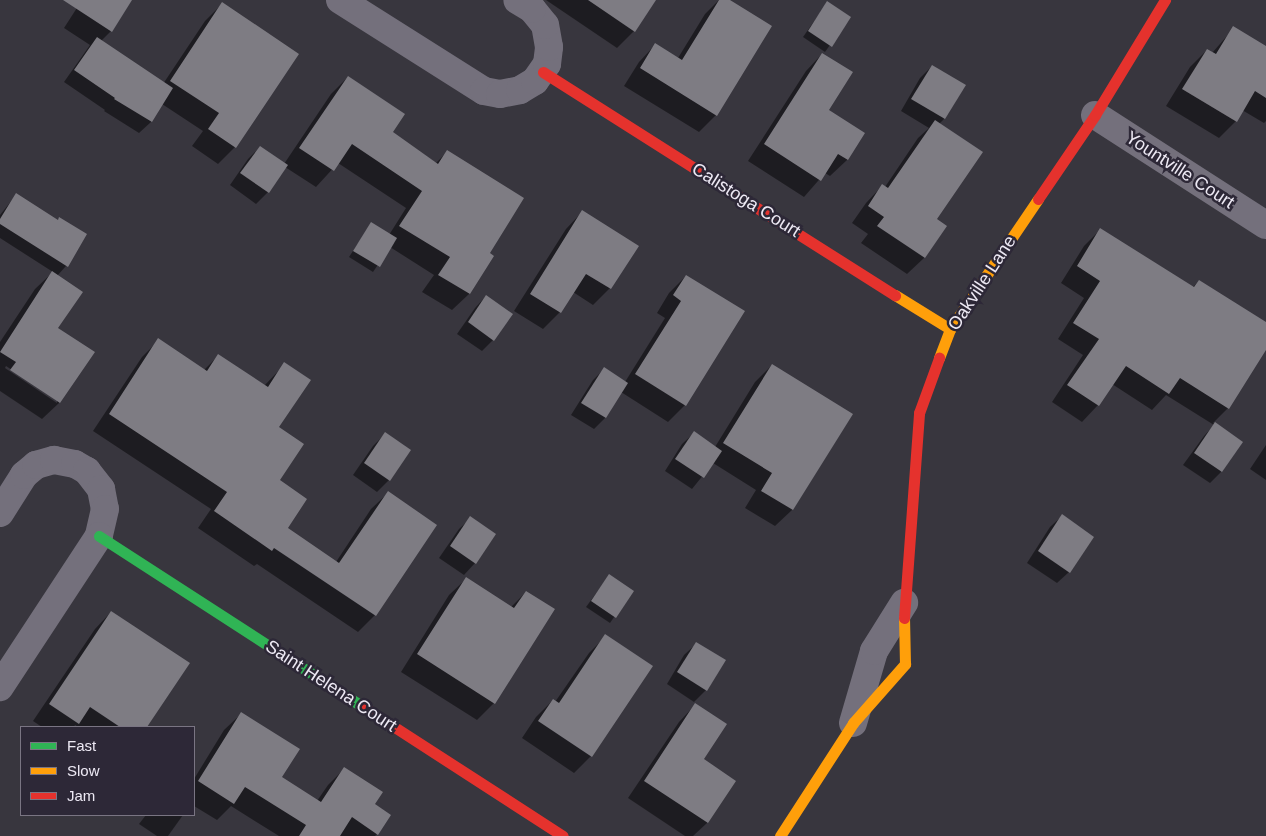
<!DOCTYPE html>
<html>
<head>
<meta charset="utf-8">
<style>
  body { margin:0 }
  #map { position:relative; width:1266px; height:836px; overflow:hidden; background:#38363e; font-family:Helvetica,sans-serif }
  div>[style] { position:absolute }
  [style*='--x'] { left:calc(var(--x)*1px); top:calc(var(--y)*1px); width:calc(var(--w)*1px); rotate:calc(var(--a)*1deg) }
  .shadow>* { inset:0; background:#0007 }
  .building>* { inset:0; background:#7e7c83 }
  .street>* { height:28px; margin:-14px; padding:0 14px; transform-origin:14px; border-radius:14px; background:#74707c }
  .fast>* { height:11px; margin:-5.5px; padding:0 5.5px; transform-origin:5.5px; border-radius:5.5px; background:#30b455 }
  .slow>* { height:11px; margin:-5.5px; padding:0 5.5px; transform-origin:5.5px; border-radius:5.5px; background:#ff9f0a }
  .jam>* { height:11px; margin:-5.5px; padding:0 5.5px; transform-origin:5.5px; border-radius:5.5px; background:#e5322d }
  span { translate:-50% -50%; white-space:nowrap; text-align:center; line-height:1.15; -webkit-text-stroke:5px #2d2837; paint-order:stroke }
  .street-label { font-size:18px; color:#ede9f4 }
  .legend { position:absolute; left:20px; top:726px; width:175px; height:90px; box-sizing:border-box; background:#2d2837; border:1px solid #7a7583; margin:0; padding:6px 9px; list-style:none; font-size:15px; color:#ede9f4 }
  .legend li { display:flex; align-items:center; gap:10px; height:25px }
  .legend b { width:25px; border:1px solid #7a7583 }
</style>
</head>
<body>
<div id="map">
  <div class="shadow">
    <div style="clip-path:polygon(82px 0,131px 0,111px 31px,101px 41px,163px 84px,205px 21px,222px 4px,235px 147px,218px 164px,192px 146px,203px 131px,162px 104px,151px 122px,139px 133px,104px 111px,105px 110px,64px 82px,90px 45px,64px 28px)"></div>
    <div style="clip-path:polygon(546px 0,655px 0,634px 31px,617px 48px)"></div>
    <div style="clip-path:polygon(719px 0,727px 0,716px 115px,699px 132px,624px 86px,639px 62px,655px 45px,678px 58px,705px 14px)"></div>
    <div style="clip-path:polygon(827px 3px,850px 17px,825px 52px,803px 37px)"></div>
    <div style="clip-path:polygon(1234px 28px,1266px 47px,1266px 121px,1264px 123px,1242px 110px,1236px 121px,1219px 138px,1166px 106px,1190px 67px,1207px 50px,1212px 53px)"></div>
    <div style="clip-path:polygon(822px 54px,827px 110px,863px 134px,847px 160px,830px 176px,825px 173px,804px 197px,748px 161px,806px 71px)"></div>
    <div style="clip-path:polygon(932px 66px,944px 119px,939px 124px,936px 220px,945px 226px,924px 258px,907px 274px,861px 243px,868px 234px,852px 223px,866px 203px,882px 186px,885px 187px,918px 138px,929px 128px,901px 111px,920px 78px)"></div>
    <div style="clip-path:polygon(348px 77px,391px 132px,436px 163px,447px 152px,489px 253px,492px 256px,469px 294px,452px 310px,422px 292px,434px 275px,390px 247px,373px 272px,349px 257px,371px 224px,389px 235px,406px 208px,338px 163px,316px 187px,285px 167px,268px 192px,256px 204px,230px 185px,248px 159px,260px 147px,284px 164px,331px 94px)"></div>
    <div style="clip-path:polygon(evenodd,16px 195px,57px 221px,85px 234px,66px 266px,57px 276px,57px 328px,93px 352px,59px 403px,42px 419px,0 391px,0 342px,35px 289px,53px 272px,0 238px,0 215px,16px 195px,6px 366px,57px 400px,57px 403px,5px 368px,6px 366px)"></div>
    <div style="clip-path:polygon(582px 212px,637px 246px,610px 288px,593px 305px,573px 292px,560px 312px,543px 329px,514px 311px,566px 229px)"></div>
    <div style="clip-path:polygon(1100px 230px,1192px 288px,1199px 281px,1266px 324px,1266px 348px,1228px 408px,1213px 423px,1242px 442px,1221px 472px,1210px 483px,1183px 465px,1204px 436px,1214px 425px,1166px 395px,1152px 410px,1112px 384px,1098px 405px,1082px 422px,1052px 402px,1083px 355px,1058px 339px,1084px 298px,1061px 283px,1084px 246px)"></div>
    <div style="clip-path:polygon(686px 276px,685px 405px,668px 422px,621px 392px,605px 418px,594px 429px,571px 415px,593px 380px,604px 369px,625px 382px,665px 318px,657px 313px,669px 293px)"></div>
    <div style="clip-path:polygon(486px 296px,493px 340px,482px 351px,457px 334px,475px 308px)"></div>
    <div style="clip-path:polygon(159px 340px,204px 370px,218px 356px,264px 386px,285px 364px,277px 427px,278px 481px,286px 528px,336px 562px,371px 509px,388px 493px,436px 525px,375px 615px,358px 632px,257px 564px,254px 566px,198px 528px,211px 509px,93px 431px,142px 357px)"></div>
    <div style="clip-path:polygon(772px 365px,851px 414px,792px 510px,775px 526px,745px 508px,756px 490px,713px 463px,692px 489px,665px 471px,682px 444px,694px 433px,715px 447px,755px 382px)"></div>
    <div style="clip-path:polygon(385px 434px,389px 480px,377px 492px,353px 475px,373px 446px)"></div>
    <div style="clip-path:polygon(1266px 445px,1266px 480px,1250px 469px)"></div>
    <div style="clip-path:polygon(1062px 516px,1069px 572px,1057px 583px,1027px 563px,1050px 527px)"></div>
    <div style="clip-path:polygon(471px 518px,475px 563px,464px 575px,439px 558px,459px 529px)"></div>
    <div style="clip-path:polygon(609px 576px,632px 591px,610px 623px,586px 607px)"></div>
    <div style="clip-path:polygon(466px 579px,511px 607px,526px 592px,553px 609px,494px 703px,477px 720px,401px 672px,449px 595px)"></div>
    <div style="clip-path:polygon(111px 612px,188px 663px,146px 727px,78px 727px,75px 725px,74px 727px,42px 727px,33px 721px,95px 629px)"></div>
    <div style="clip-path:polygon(606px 636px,591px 756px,574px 773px,522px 738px,536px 717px,553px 700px,555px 702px,589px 653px)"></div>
    <div style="clip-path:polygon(696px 644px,706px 690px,694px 702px,667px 684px,684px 655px)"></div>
    <div style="clip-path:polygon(695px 705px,702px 760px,734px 781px,707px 823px,693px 836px,685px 836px,628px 798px,679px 722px)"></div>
    <div style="clip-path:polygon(241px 714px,280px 777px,317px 801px,328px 785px,344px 769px,373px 805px,377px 834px,375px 836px,279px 836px,231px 806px,217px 820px,194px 806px,194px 779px,224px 730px)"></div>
    <div style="clip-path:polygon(146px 815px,183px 815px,168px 836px,157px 836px,139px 824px)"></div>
  </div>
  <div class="building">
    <div style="clip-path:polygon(63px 0,132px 0,112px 32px)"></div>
    <div style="clip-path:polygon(588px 0,656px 0,635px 32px)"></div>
    <div style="clip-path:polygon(719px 0,730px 0,772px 26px,717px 116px,640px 68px,655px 43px,682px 60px)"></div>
    <div style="clip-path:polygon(827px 1px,851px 17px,832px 47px,808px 31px)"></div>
    <div style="clip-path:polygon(222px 2px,299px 54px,236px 148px,208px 129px,219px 113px,170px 81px)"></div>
    <div style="clip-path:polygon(1233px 26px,1266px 46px,1266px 98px,1255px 91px,1237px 122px,1182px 89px,1207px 49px,1216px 54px)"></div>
    <div style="clip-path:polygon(97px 37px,173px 88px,152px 122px,114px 99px,115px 98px,74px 70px)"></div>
    <div style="clip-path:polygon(822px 53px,853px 72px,829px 110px,865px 133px,848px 160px,838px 154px,821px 181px,764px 144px)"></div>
    <div style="clip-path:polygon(932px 65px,966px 85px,945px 119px,911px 99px)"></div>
    <div style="clip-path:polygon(348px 76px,405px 114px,393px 132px,438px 164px,447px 150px,524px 198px,490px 253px,494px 256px,470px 294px,438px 275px,450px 257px,399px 226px,422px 191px,352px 144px,334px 171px,299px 148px)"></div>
    <div style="clip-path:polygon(935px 120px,983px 152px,937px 219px,947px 226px,925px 258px,877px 226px,884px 217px,868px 206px,882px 184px,888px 188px)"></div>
    <div style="clip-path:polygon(260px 146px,288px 165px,269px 193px,240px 173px)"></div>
    <div style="clip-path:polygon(16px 193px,58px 220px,59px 217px,87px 234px,68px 267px,0 224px,0 219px)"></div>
    <div style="clip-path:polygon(582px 210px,639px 246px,611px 289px,586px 274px,561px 313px,530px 294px)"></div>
    <div style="clip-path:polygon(371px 222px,397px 238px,380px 267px,353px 251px)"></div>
    <div style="clip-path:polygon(1100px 228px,1194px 287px,1199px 280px,1266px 322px,1266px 350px,1229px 409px,1180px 378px,1169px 394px,1126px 366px,1099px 406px,1067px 385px,1099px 339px,1073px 323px,1100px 281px,1077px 266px)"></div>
    <div style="clip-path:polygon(52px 271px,83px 292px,58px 328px,95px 352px,60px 403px,10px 370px,16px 362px,0 352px)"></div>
    <div style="clip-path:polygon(686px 275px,745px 311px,686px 406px,635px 374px,681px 301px,673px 295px)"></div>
    <div style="clip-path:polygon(486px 295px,513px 314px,494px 341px,468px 322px)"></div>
    <div style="clip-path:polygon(158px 338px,207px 371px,218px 354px,268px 387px,284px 362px,311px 380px,279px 427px,304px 444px,280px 480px,307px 499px,288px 528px,339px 563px,388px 491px,437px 525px,376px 616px,274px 548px,272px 551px,214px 511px,227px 492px,109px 414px)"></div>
    <div style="clip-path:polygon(772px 364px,853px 414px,793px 510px,761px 491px,772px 473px,723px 443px)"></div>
    <div style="clip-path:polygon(604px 367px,628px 383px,606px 418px,581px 403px)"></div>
    <div style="clip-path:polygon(1215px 422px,1243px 442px,1222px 472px,1194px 453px)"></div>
    <div style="clip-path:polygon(694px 431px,722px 451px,704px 478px,675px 459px)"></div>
    <div style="clip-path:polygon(385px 432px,411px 450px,390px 481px,364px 463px)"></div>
    <div style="clip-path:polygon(1062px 514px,1094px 537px,1070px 573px,1038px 551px)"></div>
    <div style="clip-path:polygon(470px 516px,496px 534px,476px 564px,450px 546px)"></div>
    <div style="clip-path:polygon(609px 574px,634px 591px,616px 618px,591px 601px)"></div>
    <div style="clip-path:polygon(466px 577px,514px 608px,526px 591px,555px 609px,495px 704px,417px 654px)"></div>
    <div style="clip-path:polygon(111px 611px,190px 663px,147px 727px,120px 727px,90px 707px,79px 724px,49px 704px)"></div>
    <div style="clip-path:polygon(605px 634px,653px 666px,592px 757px,538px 721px,553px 699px,559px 703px)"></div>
    <div style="clip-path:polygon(696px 642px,726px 660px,707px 691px,677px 672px)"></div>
    <div style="clip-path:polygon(695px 703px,727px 724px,704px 759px,736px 781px,708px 823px,644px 781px)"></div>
    <div style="clip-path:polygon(241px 712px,300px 749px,282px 777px,321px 802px,344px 767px,383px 792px,375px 804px,391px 815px,378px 835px,352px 817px,340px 836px,299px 836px,306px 825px,245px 787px,234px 804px,198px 781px)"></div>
  </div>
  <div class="street">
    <div style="--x:340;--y:0;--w:170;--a:32.3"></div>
    <div style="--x:484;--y:91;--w:16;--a:11"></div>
    <div style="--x:500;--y:94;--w:20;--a:-11"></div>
    <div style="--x:520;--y:90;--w:17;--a:-31"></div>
    <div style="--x:535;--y:81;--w:21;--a:-55"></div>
    <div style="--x:547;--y:64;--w:17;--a:-83"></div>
    <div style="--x:549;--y:47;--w:22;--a:-100"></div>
    <div style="--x:545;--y:25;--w:21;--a:-129"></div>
    <div style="--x:532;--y:9;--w:17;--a:-149"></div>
    <div style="--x:1095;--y:115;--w:203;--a:32.8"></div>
    <div style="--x:0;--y:513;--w:45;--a:-57.7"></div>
    <div style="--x:24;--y:475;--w:16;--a:-40"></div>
    <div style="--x:36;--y:465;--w:19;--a:-16"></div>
    <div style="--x:54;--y:460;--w:21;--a:11"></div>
    <div style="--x:75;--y:464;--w:14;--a:30"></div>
    <div style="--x:87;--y:471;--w:23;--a:52"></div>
    <div style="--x:101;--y:489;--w:20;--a:79"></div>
    <div style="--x:105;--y:509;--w:28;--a:103"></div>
    <div style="--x:99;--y:536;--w:181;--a:123.3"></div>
    <div style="--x:853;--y:723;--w:75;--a:-73.7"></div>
    <div style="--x:874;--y:651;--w:57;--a:-58"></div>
  </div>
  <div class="fast">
    <div style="--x:99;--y:536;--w:313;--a:32.9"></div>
  </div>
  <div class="slow">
    <div style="--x:895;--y:295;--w:65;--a:31.7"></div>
    <div style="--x:939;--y:358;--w:31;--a:-69"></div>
    <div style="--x:950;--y:329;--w:157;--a:-55.9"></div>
    <div style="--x:780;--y:836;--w:135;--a:-57.1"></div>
    <div style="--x:853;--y:723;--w:79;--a:-48.6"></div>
    <div style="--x:905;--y:664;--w:46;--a:-91.2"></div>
  </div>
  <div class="jam">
    <div style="--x:543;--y:72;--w:417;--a:32.4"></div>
    <div style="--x:1038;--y:199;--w:102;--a:-55.8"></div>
    <div style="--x:1095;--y:115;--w:135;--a:-58.7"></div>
    <div style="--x:904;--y:618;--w:206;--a:-85.8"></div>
    <div style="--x:919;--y:413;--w:59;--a:-70"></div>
    <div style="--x:362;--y:706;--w:239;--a:32.9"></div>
  </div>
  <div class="street-label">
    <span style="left:1180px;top:170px;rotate:33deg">Yountville Court</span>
    <span style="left:746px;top:200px;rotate:32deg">Calistoga Court</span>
    <span style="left:982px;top:283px;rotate:-57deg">Oakville Lane</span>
    <span style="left:331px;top:686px;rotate:33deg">Saint Helena Court</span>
  </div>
  <ul class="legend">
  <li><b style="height:6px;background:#30b455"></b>Fast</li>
  <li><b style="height:6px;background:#ff9f0a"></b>Slow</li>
  <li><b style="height:6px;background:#e5322d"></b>Jam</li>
  </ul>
</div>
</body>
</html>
